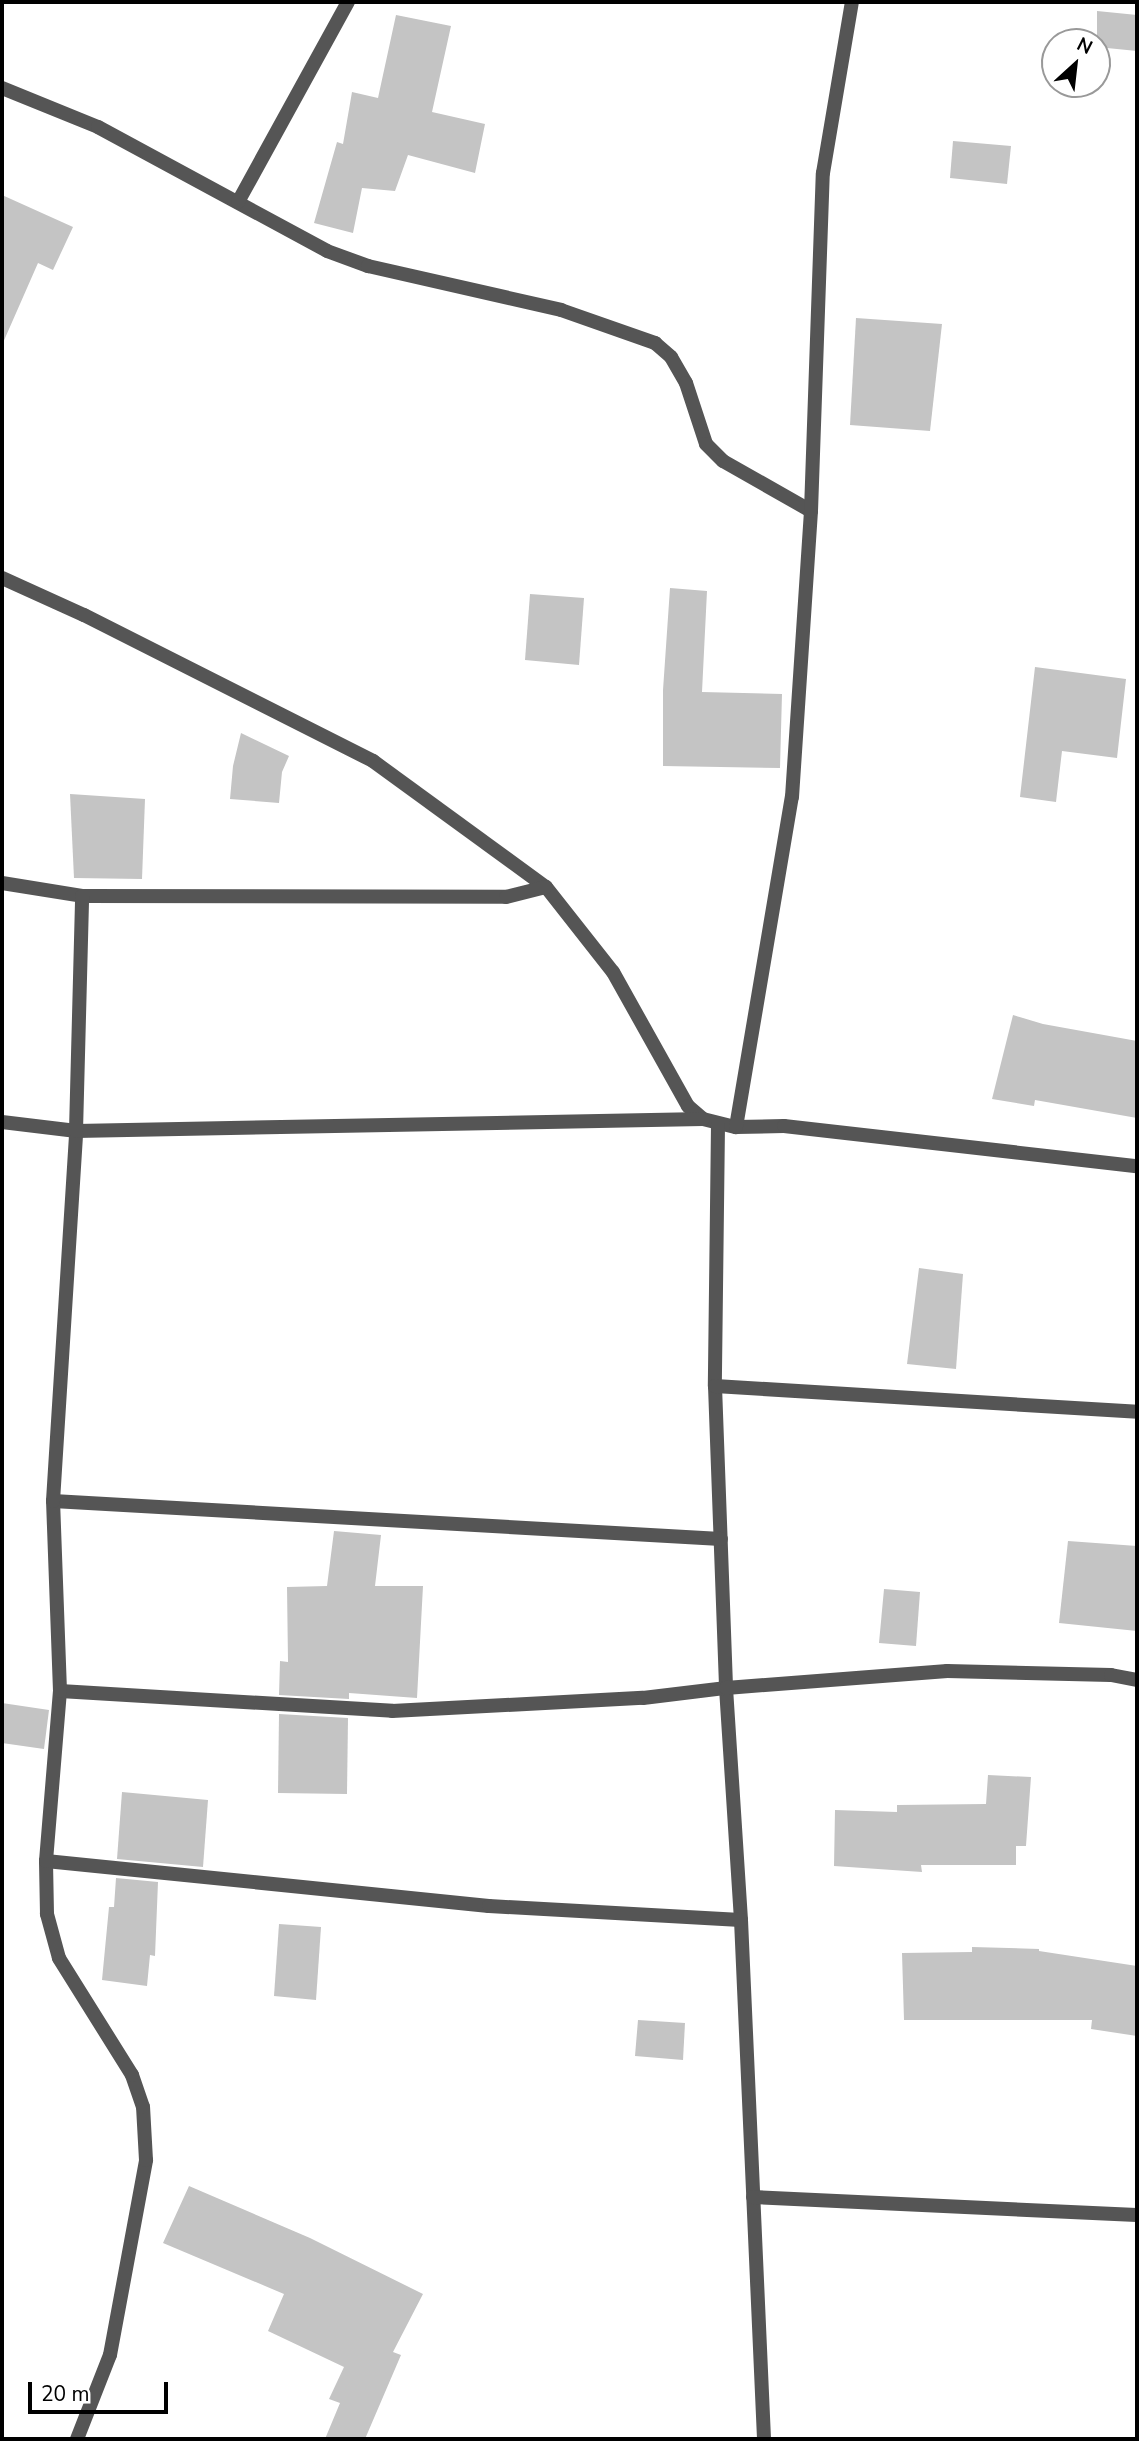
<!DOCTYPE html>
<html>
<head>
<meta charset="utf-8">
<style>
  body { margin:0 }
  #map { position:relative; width:1139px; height:2441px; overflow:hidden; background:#fff; font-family:"Nunito Sans",sans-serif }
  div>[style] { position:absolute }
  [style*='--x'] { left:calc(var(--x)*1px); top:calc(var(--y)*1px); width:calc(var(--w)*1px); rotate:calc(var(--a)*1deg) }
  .building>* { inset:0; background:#c4c4c4 }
  .street>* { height:14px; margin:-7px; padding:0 7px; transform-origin:7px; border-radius:7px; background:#555 }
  span { translate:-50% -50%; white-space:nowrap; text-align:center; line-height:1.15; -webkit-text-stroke:6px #fff; paint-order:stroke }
  .frame { position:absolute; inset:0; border:4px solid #000; pointer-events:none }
  .north { position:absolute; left:1041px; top:28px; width:70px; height:70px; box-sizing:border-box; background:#fff; border:2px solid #999; border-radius:50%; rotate:27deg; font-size:19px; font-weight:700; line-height:28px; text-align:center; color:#000 }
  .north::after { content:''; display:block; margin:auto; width:24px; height:32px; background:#000; clip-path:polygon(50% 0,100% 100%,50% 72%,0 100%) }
  .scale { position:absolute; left:28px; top:2382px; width:140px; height:32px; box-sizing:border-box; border:4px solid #000; border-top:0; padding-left:9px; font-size:21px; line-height:24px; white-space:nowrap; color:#000; -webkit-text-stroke:5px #fff; paint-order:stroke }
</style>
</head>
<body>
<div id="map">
  <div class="building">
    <div style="clip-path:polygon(1097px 11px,1137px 15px,1137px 51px,1097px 47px)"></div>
    <div style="clip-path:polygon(396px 15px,451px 26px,432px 112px,485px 124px,475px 173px,408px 155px,395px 191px,362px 188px,353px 233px,314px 223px,337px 142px,343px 144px,352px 92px,378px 98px)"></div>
    <div style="clip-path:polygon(953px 141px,1011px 146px,1007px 184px,950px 178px)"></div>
    <div style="clip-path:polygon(2px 195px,73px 227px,53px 270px,38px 263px,2px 345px)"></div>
    <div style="clip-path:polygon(856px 318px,942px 324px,930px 431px,850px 425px)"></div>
    <div style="clip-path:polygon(670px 588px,707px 591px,702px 692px,782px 694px,780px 768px,663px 766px,663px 690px)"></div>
    <div style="clip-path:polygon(530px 594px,584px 598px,579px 665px,525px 660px)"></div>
    <div style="clip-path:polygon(1035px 667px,1126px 679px,1117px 758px,1062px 751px,1056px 802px,1020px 797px)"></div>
    <div style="clip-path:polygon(241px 733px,289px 756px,282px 772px,279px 803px,230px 799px,233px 766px)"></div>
    <div style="clip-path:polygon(70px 794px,145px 799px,142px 879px,74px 878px)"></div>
    <div style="clip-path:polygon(1013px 1015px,1043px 1024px,1137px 1041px,1137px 1118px,1035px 1100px,1034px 1106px,992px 1099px)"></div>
    <div style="clip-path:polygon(919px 1268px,963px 1274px,956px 1369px,907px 1364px)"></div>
    <div style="clip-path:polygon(334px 1531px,381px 1535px,375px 1586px,423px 1586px,417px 1698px,349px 1693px,349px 1699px,279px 1695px,280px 1661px,288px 1662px,287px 1587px,327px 1586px)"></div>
    <div style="clip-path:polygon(1068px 1541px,1137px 1546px,1137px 1631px,1059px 1623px)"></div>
    <div style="clip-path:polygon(884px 1589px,920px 1592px,916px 1646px,879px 1643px)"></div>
    <div style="clip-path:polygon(2px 1703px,49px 1710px,44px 1749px,2px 1743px)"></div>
    <div style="clip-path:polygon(279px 1714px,348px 1718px,347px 1794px,278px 1793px)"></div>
    <div style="clip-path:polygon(988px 1775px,1031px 1777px,1026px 1846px,1016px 1846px,1016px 1865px,921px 1865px,922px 1872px,834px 1866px,835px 1810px,897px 1812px,897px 1805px,986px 1804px)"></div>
    <div style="clip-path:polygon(122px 1792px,208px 1800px,203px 1867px,117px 1859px)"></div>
    <div style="clip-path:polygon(116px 1878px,158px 1882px,155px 1956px,150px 1955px,147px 1986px,102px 1980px,109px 1907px,114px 1907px)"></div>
    <div style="clip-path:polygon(279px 1924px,321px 1927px,316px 2000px,274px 1996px)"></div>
    <div style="clip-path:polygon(972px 1947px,1039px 1949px,1039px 1951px,1137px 1966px,1137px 2036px,1091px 2029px,1092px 2020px,904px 2020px,902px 1953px,972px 1952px)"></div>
    <div style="clip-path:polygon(638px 2020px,685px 2023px,683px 2060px,635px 2056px)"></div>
    <div style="clip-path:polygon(189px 2186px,310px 2238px,423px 2294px,393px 2352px,401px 2355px,365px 2439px,325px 2439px,340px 2403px,329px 2399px,344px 2367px,268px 2331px,284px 2294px,163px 2243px)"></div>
  </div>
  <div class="street">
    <div style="--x:2;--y:88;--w:104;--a:22.1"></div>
    <div style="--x:98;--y:127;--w:260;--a:28.4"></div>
    <div style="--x:327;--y:251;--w:44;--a:20.1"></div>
    <div style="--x:368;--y:266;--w:198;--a:12.8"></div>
    <div style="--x:561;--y:310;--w:100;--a:19.3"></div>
    <div style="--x:655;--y:343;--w:21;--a:41"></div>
    <div style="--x:671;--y:357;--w:30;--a:60"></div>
    <div style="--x:686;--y:383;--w:64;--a:71.8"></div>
    <div style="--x:706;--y:444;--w:24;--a:45"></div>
    <div style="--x:723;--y:461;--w:101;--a:29.6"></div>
    <div style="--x:238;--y:202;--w:228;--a:-61.2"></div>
    <div style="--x:2;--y:578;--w:90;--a:24.3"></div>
    <div style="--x:84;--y:615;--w:324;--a:26.8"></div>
    <div style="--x:373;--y:761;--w:214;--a:36.1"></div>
    <div style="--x:546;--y:887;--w:108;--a:51.8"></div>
    <div style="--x:613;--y:972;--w:154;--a:60.8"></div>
    <div style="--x:688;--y:1106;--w:20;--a:41"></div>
    <div style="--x:703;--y:1119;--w:34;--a:14"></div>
    <div style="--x:736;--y:1127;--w:48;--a:-1.2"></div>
    <div style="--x:784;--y:1126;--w:355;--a:6.5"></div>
    <div style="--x:2;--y:883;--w:81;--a:9.2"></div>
    <div style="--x:82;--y:896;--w:424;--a:0.1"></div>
    <div style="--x:506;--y:897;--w:41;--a:-14"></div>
    <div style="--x:2;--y:1122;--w:75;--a:6.9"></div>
    <div style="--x:76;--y:1131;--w:627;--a:-1.1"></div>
    <div style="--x:718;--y:1125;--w:261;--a:90.7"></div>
    <div style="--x:715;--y:1386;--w:302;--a:87.9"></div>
    <div style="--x:726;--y:1688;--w:232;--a:86.3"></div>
    <div style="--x:741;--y:1920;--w:520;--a:87.46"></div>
    <div style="--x:736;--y:1127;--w:335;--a:-80.4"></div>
    <div style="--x:792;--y:797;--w:287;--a:-86.2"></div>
    <div style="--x:811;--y:511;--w:338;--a:-88"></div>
    <div style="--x:823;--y:173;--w:173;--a:-80.4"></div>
    <div style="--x:715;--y:1386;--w:423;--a:3.5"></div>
    <div style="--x:53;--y:1501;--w:669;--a:3.26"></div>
    <div style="--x:60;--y:1691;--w:333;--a:3.4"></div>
    <div style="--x:392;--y:1711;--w:251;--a:-3"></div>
    <div style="--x:643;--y:1698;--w:84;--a:-6.9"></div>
    <div style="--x:726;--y:1688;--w:222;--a:-4.4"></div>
    <div style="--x:947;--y:1671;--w:164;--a:1.4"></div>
    <div style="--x:1111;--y:1675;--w:26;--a:11"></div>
    <div style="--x:46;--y:1861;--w:445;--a:5.8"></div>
    <div style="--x:489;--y:1906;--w:252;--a:3.2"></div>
    <div style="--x:753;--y:2197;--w:384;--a:2.7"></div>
    <div style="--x:77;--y:2439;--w:90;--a:-68.6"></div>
    <div style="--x:110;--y:2355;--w:198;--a:-79.5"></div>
    <div style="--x:146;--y:2160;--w:53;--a:-93.2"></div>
    <div style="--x:143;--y:2107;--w:34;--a:-109"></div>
    <div style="--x:132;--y:2075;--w:138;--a:-122"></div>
    <div style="--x:59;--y:1958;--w:46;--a:-105.3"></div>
    <div style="--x:47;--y:1914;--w:53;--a:-91.1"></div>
    <div style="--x:46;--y:1861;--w:171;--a:-85.3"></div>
    <div style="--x:60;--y:1691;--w:190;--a:-92.1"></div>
    <div style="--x:53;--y:1501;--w:371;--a:-86.4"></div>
    <div style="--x:76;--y:1131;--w:235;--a:-88.5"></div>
  </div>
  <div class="frame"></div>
  <div class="north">N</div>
  <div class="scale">20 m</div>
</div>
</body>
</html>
